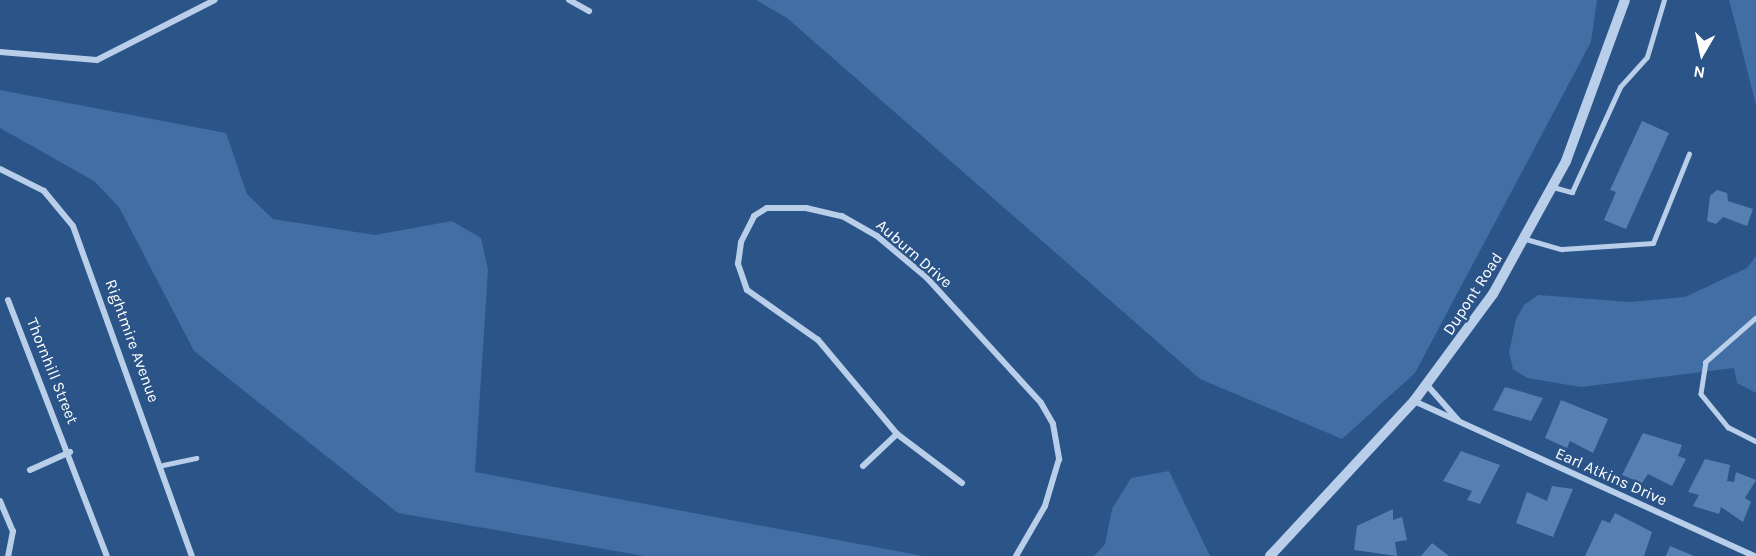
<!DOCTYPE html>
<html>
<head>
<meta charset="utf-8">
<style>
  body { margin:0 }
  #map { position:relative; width:1756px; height:556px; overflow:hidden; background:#2b5489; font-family:Karla,sans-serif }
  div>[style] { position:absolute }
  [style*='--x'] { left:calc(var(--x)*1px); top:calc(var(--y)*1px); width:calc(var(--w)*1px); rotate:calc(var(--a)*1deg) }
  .green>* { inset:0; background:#406ea5 }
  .building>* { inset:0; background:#5780b2 }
  .service>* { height:4.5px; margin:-2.25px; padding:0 2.25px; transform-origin:2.25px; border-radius:2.25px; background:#b9cee9 }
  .minor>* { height:6px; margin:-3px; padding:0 3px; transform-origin:3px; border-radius:3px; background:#b9cee9 }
  .tertiary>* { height:10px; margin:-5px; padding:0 5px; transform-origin:5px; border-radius:5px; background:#b9cee9 }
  span { translate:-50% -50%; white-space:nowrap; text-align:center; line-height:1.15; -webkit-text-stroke:4.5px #2b5489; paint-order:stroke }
  .street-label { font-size:16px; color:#fff }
  .north { position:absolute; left:1672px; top:24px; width:60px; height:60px; -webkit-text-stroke:4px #2b5489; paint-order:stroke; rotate:189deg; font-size:16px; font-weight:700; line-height:24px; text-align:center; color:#fff }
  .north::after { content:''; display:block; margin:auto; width:21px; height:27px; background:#fff; clip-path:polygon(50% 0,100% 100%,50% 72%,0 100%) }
</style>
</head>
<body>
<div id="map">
  <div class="green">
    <div style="clip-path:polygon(756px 0,1597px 0,1591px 42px,1415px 373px,1342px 439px,1200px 379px,787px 18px)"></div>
    <div style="clip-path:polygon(1729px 0,1756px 0,1756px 105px,1730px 3px)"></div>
    <div style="clip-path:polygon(0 90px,226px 133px,247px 194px,273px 219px,375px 235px,452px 221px,481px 238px,488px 270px,475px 472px,923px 556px,644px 556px,398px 513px,194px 351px,119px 207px,94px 181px,0 128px)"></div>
    <div style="clip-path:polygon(1756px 256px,1756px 393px,1737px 383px,1734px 368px,1581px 387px,1527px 378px,1513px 369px,1509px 353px,1516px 319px,1524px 305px,1538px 295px,1630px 302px,1685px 297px,1747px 268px)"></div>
    <div style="clip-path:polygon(1169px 471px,1210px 556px,1094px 556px,1105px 544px,1112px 509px,1131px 478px)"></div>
  </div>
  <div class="building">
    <div style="clip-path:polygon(1642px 121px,1669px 133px,1626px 229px,1604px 220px,1616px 192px,1610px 190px)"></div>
    <div style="clip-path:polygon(1717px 190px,1727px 193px,1728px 201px,1753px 209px,1747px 226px,1723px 217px,1716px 224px,1707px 221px,1710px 196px)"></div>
    <div style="clip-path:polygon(1505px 387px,1543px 398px,1531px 421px,1493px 410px)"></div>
    <div style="clip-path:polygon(1561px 400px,1608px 419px,1593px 453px,1570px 441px,1567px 448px,1545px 438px)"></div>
    <div style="clip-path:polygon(1643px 433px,1682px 445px,1678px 456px,1686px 459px,1672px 486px,1648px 474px,1642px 483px,1622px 475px)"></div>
    <div style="clip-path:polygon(1461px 451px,1500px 465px,1480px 504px,1467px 500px,1472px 491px,1443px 481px)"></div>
    <div style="clip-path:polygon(1705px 459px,1730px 465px,1727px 481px,1734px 482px,1736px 472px,1756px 480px,1745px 498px,1751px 502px,1743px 522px,1721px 507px,1719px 514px,1693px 506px,1699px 495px,1688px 492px)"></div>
    <div style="clip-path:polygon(1552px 486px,1573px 489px,1553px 537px,1516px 523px,1527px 492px,1547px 501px)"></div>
    <div style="clip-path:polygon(1393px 509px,1393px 520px,1402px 517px,1407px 540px,1395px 542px,1397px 556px,1354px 550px,1357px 526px)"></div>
    <div style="clip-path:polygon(1615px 513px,1652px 532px,1644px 556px,1585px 556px,1602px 520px,1610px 523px)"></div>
    <div style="clip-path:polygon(1432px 543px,1449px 556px,1421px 556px)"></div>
    <div style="clip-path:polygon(1670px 546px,1694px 556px,1666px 556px)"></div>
  </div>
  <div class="service">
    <div style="--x:1553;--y:187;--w:20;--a:15"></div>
    <div style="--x:1572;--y:192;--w:115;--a:-65.4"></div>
    <div style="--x:1620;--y:87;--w:40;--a:-48"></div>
    <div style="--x:1647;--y:57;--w:59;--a:-73.4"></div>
    <div style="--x:1526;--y:239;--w:37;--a:16"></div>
    <div style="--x:1562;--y:249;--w:91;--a:-3.8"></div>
    <div style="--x:1653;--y:243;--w:96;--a:-68"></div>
    <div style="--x:1756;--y:318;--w:67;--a:138.7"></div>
    <div style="--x:1706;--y:362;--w:32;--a:99"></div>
    <div style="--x:1701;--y:394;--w:43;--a:50.7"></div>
    <div style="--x:1728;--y:427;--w:31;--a:27"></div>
    <div style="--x:163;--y:465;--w:34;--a:-12"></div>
  </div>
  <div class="minor">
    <div style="--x:569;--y:0;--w:23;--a:29"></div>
    <div style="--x:0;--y:52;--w:97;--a:4.7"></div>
    <div style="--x:97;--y:60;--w:132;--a:-27"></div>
    <div style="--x:0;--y:169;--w:49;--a:26.6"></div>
    <div style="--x:44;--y:191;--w:45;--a:50.4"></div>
    <div style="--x:73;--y:226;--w:351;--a:70.2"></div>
    <div style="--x:8;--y:300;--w:274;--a:68.9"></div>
    <div style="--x:1427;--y:385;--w:47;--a:48.5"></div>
    <div style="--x:1414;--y:401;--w:374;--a:24.5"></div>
    <div style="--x:863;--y:466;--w:47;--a:-43.3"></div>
    <div style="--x:30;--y:470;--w:44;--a:-24.2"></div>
    <div style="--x:962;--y:483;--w:81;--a:-143"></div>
    <div style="--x:897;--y:434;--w:123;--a:-130"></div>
    <div style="--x:818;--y:340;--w:87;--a:-144.8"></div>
    <div style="--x:747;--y:290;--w:28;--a:-109"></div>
    <div style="--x:738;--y:264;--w:22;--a:-82"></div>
    <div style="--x:741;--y:242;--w:29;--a:-63"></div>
    <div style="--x:754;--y:216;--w:15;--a:-32"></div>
    <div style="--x:767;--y:208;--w:39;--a:0"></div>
    <div style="--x:806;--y:208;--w:37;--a:13"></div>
    <div style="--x:842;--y:216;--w:40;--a:29.7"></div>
    <div style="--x:877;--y:236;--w:65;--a:40"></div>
    <div style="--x:927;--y:278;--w:169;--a:47.6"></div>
    <div style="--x:1041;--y:403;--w:24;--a:60"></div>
    <div style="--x:1053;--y:424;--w:36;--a:80"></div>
    <div style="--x:1059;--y:459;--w:49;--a:106.6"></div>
    <div style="--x:1045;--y:506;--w:58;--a:120.1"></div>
    <div style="--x:0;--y:501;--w:33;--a:67"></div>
    <div style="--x:13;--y:531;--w:25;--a:101"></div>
  </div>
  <div class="tertiary">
    <div style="--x:1270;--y:556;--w:212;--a:-47.1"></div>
    <div style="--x:1414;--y:401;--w:133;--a:-53.6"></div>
    <div style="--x:1493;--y:294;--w:152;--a:-61.2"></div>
    <div style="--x:1566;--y:161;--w:171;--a:-69.9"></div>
  </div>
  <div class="street-label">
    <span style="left:914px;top:254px;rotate:41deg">Auburn Drive</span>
    <span style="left:1473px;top:294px;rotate:-57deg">Dupont Road</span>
    <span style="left:132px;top:341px;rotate:70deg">Rightmire Avenue</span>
    <span style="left:52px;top:371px;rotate:68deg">Thornhill Street</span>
    <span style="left:1611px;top:477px;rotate:24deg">Earl Atkins Drive</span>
  </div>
  <div class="north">N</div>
</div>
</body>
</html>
